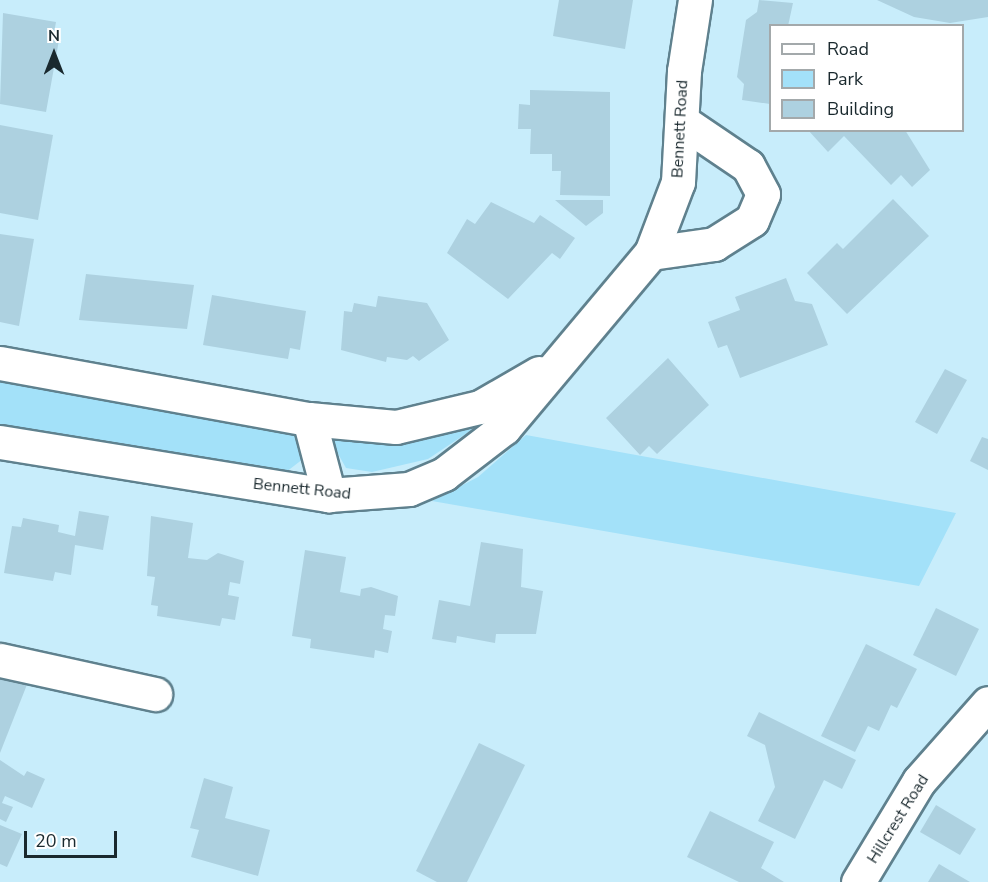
<!DOCTYPE html>
<html>
<head>
<meta charset="utf-8">
<style>
  body { margin:0 }
  #map { position:relative; width:988px; height:882px; overflow:hidden; background:#c8edfb; font-family:"Nunito Sans",sans-serif }
  div>[style] { position:absolute }
  [style*='--x'] { left:calc(var(--x)*1px); top:calc(var(--y)*1px); width:calc(var(--w)*1px); rotate:calc(var(--a)*1deg) }
  .green>* { inset:0; background:#a3e1f9 }
  .building>* { inset:0; background:#add1e0 }
  .roads { filter:drop-shadow(2px 0 #5f818e) drop-shadow(-2px 0 #5f818e) drop-shadow(0 2px #5f818e) drop-shadow(0 -2px #5f818e) }
  .minor>* { height:33px; margin:-16.5px; padding:0 16.5px; transform-origin:16.5px; border-radius:16.5px; background:#fff }
  span { translate:-50% -50%; white-space:nowrap; text-align:center; line-height:1.15; -webkit-text-stroke:6px #fff; paint-order:stroke }
  .street-label { font-size:16px; color:#1a292e }
  .legend { position:absolute; left:769px; top:24px; width:195px; height:108px; box-sizing:border-box; background:#fff; border:2px solid #a3a9ab; margin:0; padding:8px 10px; list-style:none; font-size:18px; color:#1a292e }
  .legend li { display:flex; align-items:center; gap:12px; height:30px }
  .legend b { width:30px; border:2px solid #a3a9ab }
  .north { position:absolute; left:24px; top:24px; width:60px; height:60px; -webkit-text-stroke:4px #fff; paint-order:stroke; rotate:0deg; font-size:16px; font-weight:700; line-height:24px; text-align:center; color:#1a292e }
  .north::after { content:''; display:block; margin:auto; width:21px; height:27px; background:#1a292e; clip-path:polygon(50% 0,100% 100%,50% 72%,0 100%) }
  .scale { position:absolute; left:24px; top:831px; width:93px; height:27px; box-sizing:border-box; border:3px solid #1a292e; border-top:0; padding-left:8px; font-size:18px; line-height:21px; white-space:nowrap; color:#1a292e; -webkit-text-stroke:4px #fff; paint-order:stroke }
</style>
</head>
<body>
<div id="map">
  <div class="green">
    <div style="clip-path:polygon(0 373px,297px 431px,303px 459px,286px 472px,0 425px)"></div>
    <div style="clip-path:polygon(485px 421px,428px 459px,372px 472px,346px 468px,328px 436px)"></div>
    <div style="clip-path:polygon(526px 435px,956px 513px,919px 586px,432px 501px,478px 477px)"></div>
  </div>
  <div class="building">
    <div style="clip-path:polygon(559px 0,633px 0,625px 49px,553px 36px)"></div>
    <div style="clip-path:polygon(759px 0,793px 3px,788px 26px,770px 26px,770px 104px,742px 100px,744px 84px,737px 77px,746px 20px,757px 12px)"></div>
    <div style="clip-path:polygon(877px 0,988px 0,988px 17px,950px 23px,914px 17px)"></div>
    <div style="clip-path:polygon(3px 13px,56px 22px,53px 39px,59px 40px,46px 112px,0 104px)"></div>
    <div style="clip-path:polygon(530px 90px,610px 92px,610px 196px,560px 195px,561px 171px,552px 171px,552px 154px,530px 154px,531px 129px,518px 129px,519px 104px,530px 105px)"></div>
    <div style="clip-path:polygon(0 125px,53px 135px,38px 220px,0 213px)"></div>
    <div style="clip-path:polygon(808px 130px,905px 130px,930px 170px,912px 187px,901px 175px,891px 185px,844px 136px,828px 152px)"></div>
    <div style="clip-path:polygon(893px 199px,929px 236px,847px 314px,807px 273px,837px 243px,843px 249px)"></div>
    <div style="clip-path:polygon(555px 200px,603px 200px,603px 213px,586px 226px)"></div>
    <div style="clip-path:polygon(491px 202px,534px 223px,540px 215px,575px 238px,560px 259px,552px 253px,508px 299px,447px 253px,467px 219px,475px 224px)"></div>
    <div style="clip-path:polygon(0 234px,34px 239px,19px 326px,0 322px)"></div>
    <div style="clip-path:polygon(86px 274px,194px 285px,187px 329px,79px 320px)"></div>
    <div style="clip-path:polygon(786px 278px,795px 301px,812px 304px,828px 345px,740px 378px,727px 345px,718px 348px,708px 322px,740px 310px,735px 297px)"></div>
    <div style="clip-path:polygon(212px 295px,306px 311px,300px 350px,290px 348px,288px 359px,203px 345px)"></div>
    <div style="clip-path:polygon(378px 296px,427px 303px,449px 340px,419px 361px,413px 356px,407px 360px,387px 357px,386px 362px,341px 350px,344px 311px,352px 312px,354px 303px,376px 307px)"></div>
    <div style="clip-path:polygon(668px 358px,709px 405px,657px 454px,649px 446px,640px 455px,606px 418px)"></div>
    <div style="clip-path:polygon(945px 369px,967px 380px,937px 434px,915px 422px)"></div>
    <div style="clip-path:polygon(982px 437px,988px 439px,988px 470px,970px 461px)"></div>
    <div style="clip-path:polygon(79px 511px,109px 516px,103px 550px,75px 545px,71px 575px,55px 572px,53px 581px,4px 573px,12px 526px,21px 527px,23px 518px,59px 525px,58px 532px,75px 536px)"></div>
    <div style="clip-path:polygon(151px 516px,193px 523px,188px 558px,207px 560px,218px 553px,244px 561px,240px 584px,230px 582px,228px 595px,239px 597px,235px 620px,222px 618px,220px 626px,157px 616px,158px 606px,151px 605px,155px 577px,147px 576px)"></div>
    <div style="clip-path:polygon(481px 542px,523px 549px,521px 587px,543px 591px,536px 634px,496px 634px,495px 643px,457px 636px,456px 643px,432px 639px,439px 600px,470px 606px)"></div>
    <div style="clip-path:polygon(305px 550px,346px 557px,340px 592px,360px 596px,361px 589px,371px 587px,398px 596px,395px 616px,385px 615px,383px 629px,392px 631px,388px 653px,375px 650px,374px 658px,310px 648px,311px 639px,292px 636px)"></div>
    <div style="clip-path:polygon(936px 608px,979px 629px,956px 676px,913px 655px)"></div>
    <div style="clip-path:polygon(866px 644px,917px 669px,897px 708px,891px 705px,879px 731px,868px 726px,855px 752px,821px 736px)"></div>
    <div style="clip-path:polygon(0 673px,28px 682px,0 753px)"></div>
    <div style="clip-path:polygon(759px 712px,856px 760px,842px 789px,824px 780px,795px 839px,758px 821px,775px 787px,765px 745px,747px 736px)"></div>
    <div style="clip-path:polygon(479px 743px,525px 765px,467px 882px,437px 882px,416px 871px)"></div>
    <div style="clip-path:polygon(0 760px,24px 776px,27px 771px,45px 779px,32px 808px,5px 796px,2px 803px,13px 807px,6px 822px,0 819px)"></div>
    <div style="clip-path:polygon(204px 778px,233px 787px,225px 818px,270px 830px,258px 876px,191px 857px,199px 830px,190px 828px)"></div>
    <div style="clip-path:polygon(936px 805px,976px 829px,960px 855px,920px 832px)"></div>
    <div style="clip-path:polygon(710px 811px,774px 842px,761px 868px,784px 882px,739px 882px,687px 857px)"></div>
    <div style="clip-path:polygon(0 825px,22px 834px,7px 867px,0 864px)"></div>
    <div style="clip-path:polygon(939px 864px,970px 882px,928px 882px)"></div>
  </div>
  <div class="roads">
    <div class="minor">
      <div style="--x:651;--y:253;--w:64;--a:-8.1"></div>
      <div style="--x:714;--y:244;--w:45;--a:-32.3"></div>
      <div style="--x:752;--y:220;--w:28;--a:-67"></div>
      <div style="--x:763;--y:194;--w:32;--a:-118"></div>
      <div style="--x:748;--y:166;--w:78;--a:-145.9"></div>
      <div style="--x:0;--y:363;--w:314;--a:10.3"></div>
      <div style="--x:309;--y:419;--w:87;--a:5.3"></div>
      <div style="--x:396;--y:427;--w:86;--a:-13.4"></div>
      <div style="--x:480;--y:407;--w:68;--a:-30"></div>
      <div style="--x:309;--y:419;--w:79;--a:75.3"></div>
      <div style="--x:0;--y:442;--w:333;--a:9.2"></div>
      <div style="--x:329;--y:495;--w:80;--a:-4.3"></div>
      <div style="--x:409;--y:489;--w:38;--a:-23"></div>
      <div style="--x:444;--y:474;--w:76;--a:-37.5"></div>
      <div style="--x:504;--y:428;--w:229;--a:-50"></div>
      <div style="--x:651;--y:253;--w:76;--a:-69.2"></div>
      <div style="--x:678;--y:182;--w:111;--a:-86.9"></div>
      <div style="--x:684;--y:71;--w:72;--a:-81.2"></div>
      <div style="--x:0;--y:660;--w:159;--a:12.4"></div>
      <div style="--x:858;--y:882;--w:118;--a:-58.9"></div>
      <div style="--x:919;--y:781;--w:104;--a:-48.5"></div>
    </div>
  </div>
  <div class="street-label">
    <span style="left:680px;top:129px;rotate:-87deg">Bennett Road</span>
    <span style="left:302px;top:489px;rotate:6deg">Bennett Road</span>
    <span style="left:898px;top:819px;rotate:-58deg">Hillcrest Road</span>
  </div>
  <ul class="legend">
  <li><b style="height:8px;background:#fff"></b>Road</li>
  <li><b style="height:16px;background:#a3e1f9"></b>Park</li>
  <li><b style="height:16px;background:#add1e0"></b>Building</li>
  </ul>
  <div class="north">N</div>
  <div class="scale">20 m</div>
</div>
</body>
</html>
